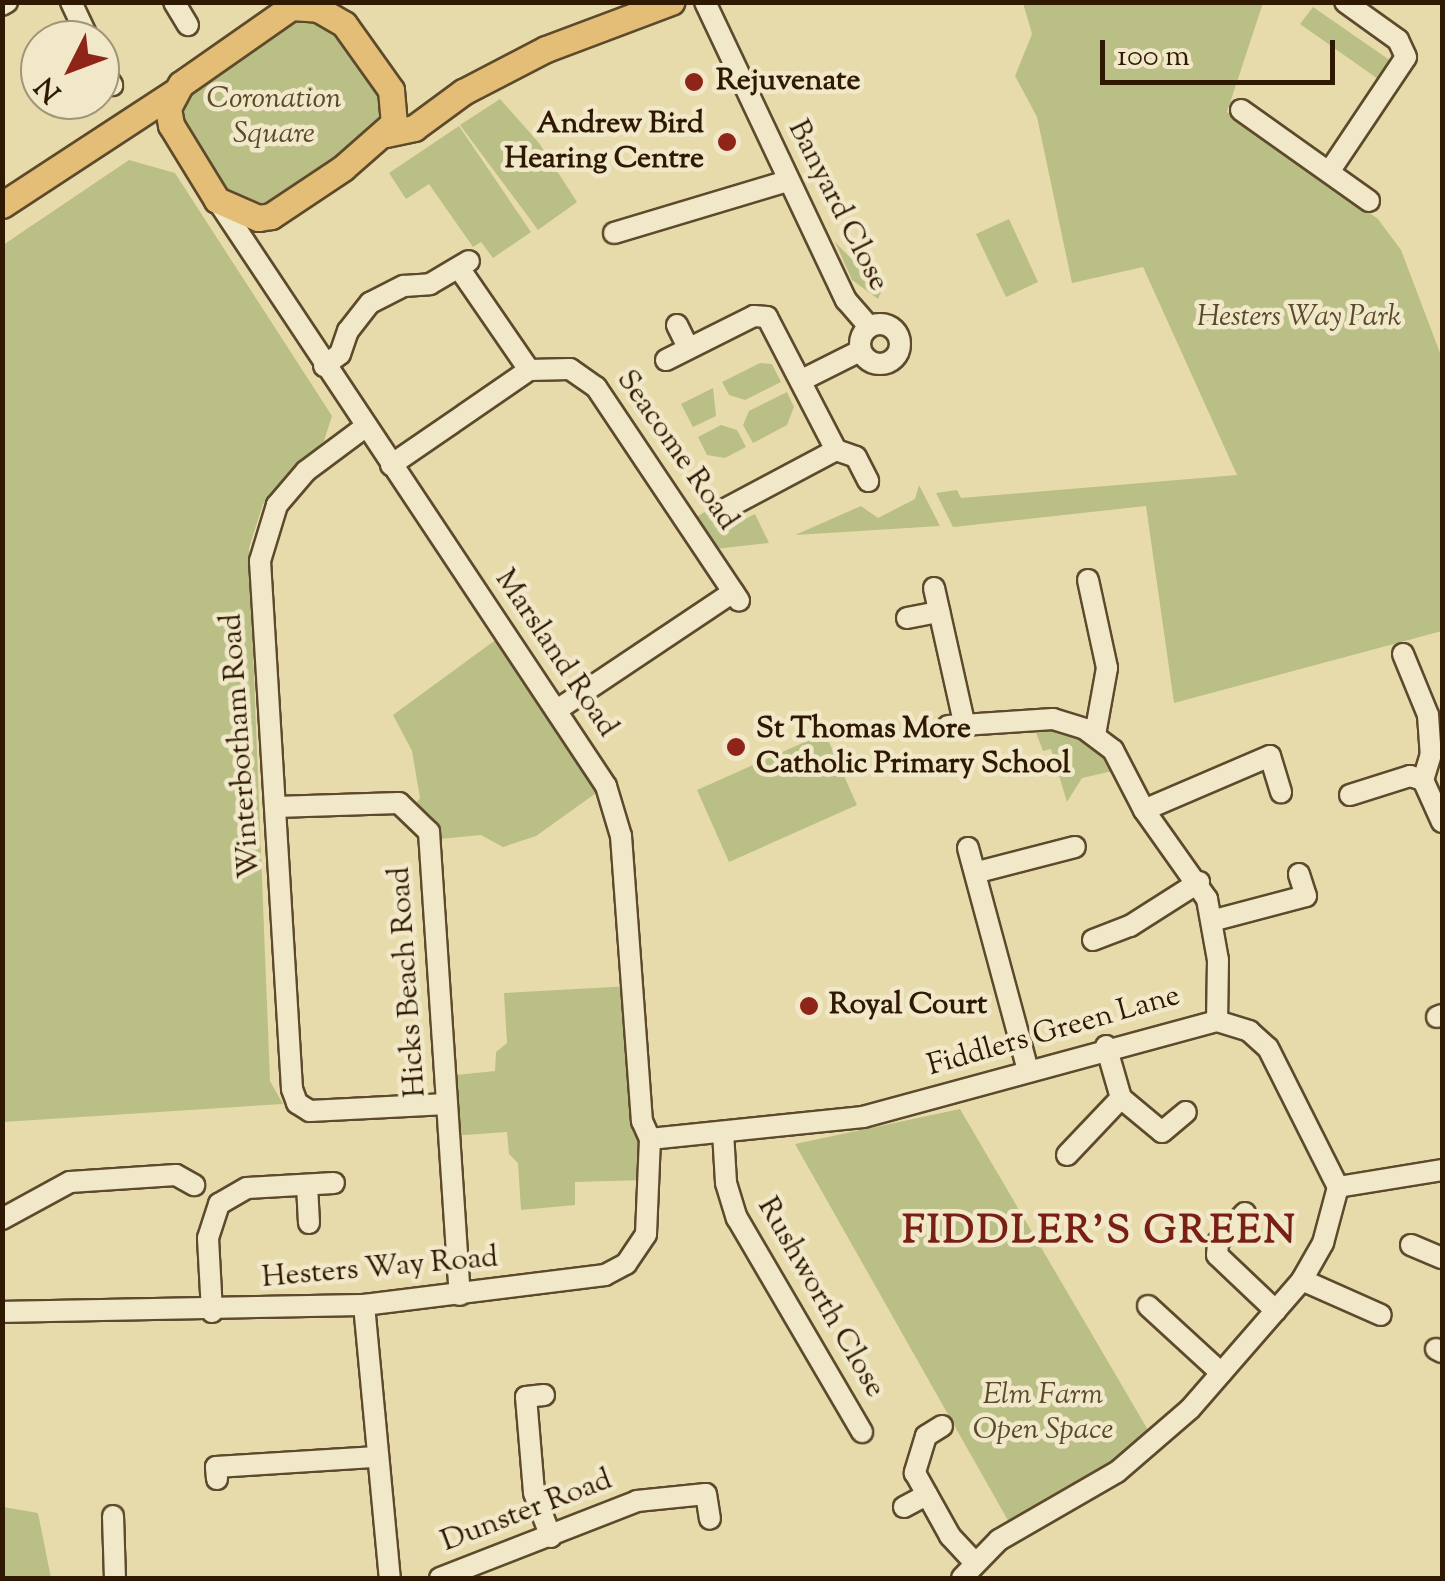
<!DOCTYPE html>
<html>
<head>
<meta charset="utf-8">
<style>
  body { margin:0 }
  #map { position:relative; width:1445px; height:1581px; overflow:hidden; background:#e8dbab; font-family:"Sorts Mill Goudy",serif }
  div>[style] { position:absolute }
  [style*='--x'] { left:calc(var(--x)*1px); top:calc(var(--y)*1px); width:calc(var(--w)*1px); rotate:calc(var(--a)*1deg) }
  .green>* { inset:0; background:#babf86 }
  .roads { filter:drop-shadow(2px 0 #5d4a2c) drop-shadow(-2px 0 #5d4a2c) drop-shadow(0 2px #5d4a2c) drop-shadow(0 -2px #5d4a2c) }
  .minor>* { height:20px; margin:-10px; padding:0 10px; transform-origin:10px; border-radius:10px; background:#f0e8c8 }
  .minor>.ring { margin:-10px; padding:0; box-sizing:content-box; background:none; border:20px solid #f0e8c8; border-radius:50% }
  .major>* { height:25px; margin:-12.5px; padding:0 12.5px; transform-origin:12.5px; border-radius:12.5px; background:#e4be76 }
  .dots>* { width:28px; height:28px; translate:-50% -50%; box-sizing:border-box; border:5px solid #f0e8c8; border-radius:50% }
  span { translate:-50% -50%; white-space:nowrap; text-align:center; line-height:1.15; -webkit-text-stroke:9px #f0e8c8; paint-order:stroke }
  .poi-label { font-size:30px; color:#2f1902; font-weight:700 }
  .left { translate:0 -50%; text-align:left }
  .right { translate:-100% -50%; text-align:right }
  .park-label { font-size:30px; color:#594b2a; font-style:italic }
  .street-label { font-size:30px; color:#2f1902 }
  .district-label { font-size:40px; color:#7a1f14; font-weight:700; letter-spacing:2.5px }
  .frame { position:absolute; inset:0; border:5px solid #2f1902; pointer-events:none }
  .north { position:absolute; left:20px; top:20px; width:100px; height:100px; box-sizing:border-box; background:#f0e8c8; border:2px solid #a39579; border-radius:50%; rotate:228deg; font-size:28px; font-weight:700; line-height:40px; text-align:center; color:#2f1902 }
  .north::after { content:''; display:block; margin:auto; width:35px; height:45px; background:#8f2418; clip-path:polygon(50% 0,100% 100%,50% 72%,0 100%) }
  .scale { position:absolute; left:1100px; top:40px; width:235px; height:45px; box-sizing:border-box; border:5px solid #2f1902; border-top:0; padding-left:12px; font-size:30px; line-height:35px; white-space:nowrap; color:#2f1902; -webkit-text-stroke:8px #f0e8c8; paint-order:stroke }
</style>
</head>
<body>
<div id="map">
  <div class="green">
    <div style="clip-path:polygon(1023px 3px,1263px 3px,1227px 112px,1378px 219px,1401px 250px,1442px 358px,1442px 631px,1174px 703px,1146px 506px,953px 527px,936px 493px,957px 490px,961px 498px,1237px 475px,1143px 267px,1072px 283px,1037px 117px,1015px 76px,1032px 34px)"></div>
    <div style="clip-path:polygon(1313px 7px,1391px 61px,1378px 79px,1300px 24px)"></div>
    <div style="clip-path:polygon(301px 15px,335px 30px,378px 93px,386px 118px,381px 129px,262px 210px,232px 198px,181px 124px,180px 102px)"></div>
    <div style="clip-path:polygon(500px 99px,539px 143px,577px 202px,538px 230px,460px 125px)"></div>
    <div style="clip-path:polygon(459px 126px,531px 232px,493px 258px,481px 242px,473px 247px,429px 184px,406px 199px,389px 173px)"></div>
    <div style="clip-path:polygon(129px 160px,175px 173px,332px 416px,324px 441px,263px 504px,249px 548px,270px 1081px,283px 1104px,3px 1122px,3px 245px)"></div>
    <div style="clip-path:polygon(1009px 219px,1038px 282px,1006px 297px,976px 234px)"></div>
    <div style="clip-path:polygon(835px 242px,882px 290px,878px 299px,852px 280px)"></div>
    <div style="clip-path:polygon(760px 363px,772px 364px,781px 382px,745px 400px,729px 395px,722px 382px)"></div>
    <div style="clip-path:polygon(713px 388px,716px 416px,693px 427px,681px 404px)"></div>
    <div style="clip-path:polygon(787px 392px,794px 407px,787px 425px,753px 443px,743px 425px,749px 411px)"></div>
    <div style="clip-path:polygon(721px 425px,737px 430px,746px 447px,725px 458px,707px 455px,698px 437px)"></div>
    <div style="clip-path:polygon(919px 485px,940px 526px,795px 535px,861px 506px,878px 518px,915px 499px)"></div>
    <div style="clip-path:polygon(711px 508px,727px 528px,755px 514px,769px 543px,715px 549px,695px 518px)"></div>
    <div style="clip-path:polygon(505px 633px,606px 786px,536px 836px,503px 847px,481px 835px,430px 840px,411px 810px,420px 798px,412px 751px,393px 715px)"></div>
    <div style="clip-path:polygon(1030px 717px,1053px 719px,1126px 768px,1082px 778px,1067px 802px,1051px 749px,1043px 751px)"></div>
    <div style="clip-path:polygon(825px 733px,857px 805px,729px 862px,697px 790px)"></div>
    <div style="clip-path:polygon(631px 986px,645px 1180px,575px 1182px,575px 1205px,521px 1210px,518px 1163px,509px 1154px,507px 1132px,450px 1136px,446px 1076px,495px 1071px,496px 1052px,507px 1043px,504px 993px)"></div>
    <div style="clip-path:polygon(960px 1109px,1155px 1442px,1014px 1531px,795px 1144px)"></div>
    <div style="clip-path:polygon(3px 1507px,38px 1513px,51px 1578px,3px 1578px)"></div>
  </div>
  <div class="roads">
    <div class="minor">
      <div style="--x:71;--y:2;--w:42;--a:64.7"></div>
      <div style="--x:174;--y:2;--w:27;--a:59"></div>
      <div style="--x:705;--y:2;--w:330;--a:64.7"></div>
      <div style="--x:846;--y:300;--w:35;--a:49"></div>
      <div style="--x:2;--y:5;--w:6;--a:-31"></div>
      <div style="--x:100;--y:67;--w:22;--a:56"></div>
      <div style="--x:1241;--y:110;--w:157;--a:35.4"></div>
      <div style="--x:1329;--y:172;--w:138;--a:-56.2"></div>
      <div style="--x:1406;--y:57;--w:19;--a:-115"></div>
      <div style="--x:1398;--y:40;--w:65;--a:-144.4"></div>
      <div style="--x:217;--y:200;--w:703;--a:56.42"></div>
      <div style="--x:606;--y:786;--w:52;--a:73.3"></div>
      <div style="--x:621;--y:836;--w:286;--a:85.8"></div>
      <div style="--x:642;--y:1121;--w:20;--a:66"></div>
      <div style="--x:614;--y:233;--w:181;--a:-16.7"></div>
      <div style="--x:459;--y:268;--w:124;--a:55.5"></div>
      <div class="ring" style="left:860px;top:324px;width:20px;height:20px"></div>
      <div style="--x:677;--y:325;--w:25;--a:64"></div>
      <div style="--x:666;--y:360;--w:98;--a:-26.6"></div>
      <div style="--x:754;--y:316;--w:13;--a:4"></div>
      <div style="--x:767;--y:317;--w:150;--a:62.6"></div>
      <div style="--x:836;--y:450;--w:21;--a:19"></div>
      <div style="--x:856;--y:457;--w:27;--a:63"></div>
      <div style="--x:324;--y:366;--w:20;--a:-37"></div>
      <div style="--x:340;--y:354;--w:24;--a:-71"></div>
      <div style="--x:348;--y:331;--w:36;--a:-52"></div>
      <div style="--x:370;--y:303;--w:38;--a:-27"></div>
      <div style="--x:404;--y:286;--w:26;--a:-4"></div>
      <div style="--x:430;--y:284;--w:45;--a:-30.5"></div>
      <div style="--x:804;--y:379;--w:63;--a:-26.6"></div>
      <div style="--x:365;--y:427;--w:74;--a:143.3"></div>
      <div style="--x:306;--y:471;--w:45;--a:130.5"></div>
      <div style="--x:277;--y:505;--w:59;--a:106.9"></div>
      <div style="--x:260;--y:561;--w:529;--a:86.53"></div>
      <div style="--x:292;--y:1089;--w:15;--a:70"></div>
      <div style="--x:297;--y:1103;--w:15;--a:32"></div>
      <div style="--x:310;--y:1111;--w:137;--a:-2.9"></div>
      <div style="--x:391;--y:465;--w:168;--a:-34.5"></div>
      <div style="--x:529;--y:370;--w:41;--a:-1.4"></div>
      <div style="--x:570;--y:369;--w:32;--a:35"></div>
      <div style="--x:596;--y:387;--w:257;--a:56.2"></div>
      <div style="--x:727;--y:508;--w:123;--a:-28"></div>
      <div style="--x:1088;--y:580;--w:90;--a:77.8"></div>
      <div style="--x:1107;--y:668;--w:68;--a:100.2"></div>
      <div style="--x:934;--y:588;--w:137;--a:77.4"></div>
      <div style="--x:907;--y:618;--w:33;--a:-11"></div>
      <div style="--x:1403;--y:654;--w:66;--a:67.7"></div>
      <div style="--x:1428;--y:715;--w:39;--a:86"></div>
      <div style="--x:1431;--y:754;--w:27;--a:107"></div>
      <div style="--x:1423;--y:780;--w:46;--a:65.7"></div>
      <div style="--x:557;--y:710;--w:212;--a:-33.8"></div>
      <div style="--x:948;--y:726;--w:105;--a:-3.8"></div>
      <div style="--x:1053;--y:719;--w:34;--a:17"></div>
      <div style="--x:1085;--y:729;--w:35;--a:37"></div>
      <div style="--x:1113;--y:750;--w:68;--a:62.7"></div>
      <div style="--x:1144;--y:810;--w:109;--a:54.7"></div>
      <div style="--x:1207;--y:899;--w:62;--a:79.8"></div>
      <div style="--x:1218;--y:960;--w:61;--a:90.9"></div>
      <div style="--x:1350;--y:795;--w:63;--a:-17.6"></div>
      <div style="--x:1410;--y:776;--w:14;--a:17"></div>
      <div style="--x:276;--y:807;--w:123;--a:-1.9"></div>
      <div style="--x:399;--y:803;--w:42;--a:44"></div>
      <div style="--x:429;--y:832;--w:464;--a:86.2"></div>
      <div style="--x:1144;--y:810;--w:137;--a:-23.2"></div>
      <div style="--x:1270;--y:756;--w:38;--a:73"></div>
      <div style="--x:968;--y:848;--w:231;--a:74.9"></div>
      <div style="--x:978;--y:872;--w:100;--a:-14.5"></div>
      <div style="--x:1215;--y:920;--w:94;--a:-14.8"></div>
      <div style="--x:1306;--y:896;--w:23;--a:-108"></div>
      <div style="--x:1093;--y:940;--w:40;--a:-21"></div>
      <div style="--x:1130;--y:926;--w:82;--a:-32.5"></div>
      <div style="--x:1437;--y:1017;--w:5;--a:-22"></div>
      <div style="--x:1121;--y:1098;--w:53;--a:39.7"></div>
      <div style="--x:1162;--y:1132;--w:31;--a:-40"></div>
      <div style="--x:723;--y:1132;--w:51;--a:86.6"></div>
      <div style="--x:726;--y:1183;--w:37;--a:73"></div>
      <div style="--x:737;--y:1218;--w:248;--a:59.7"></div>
      <div style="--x:650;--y:1139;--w:214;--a:-5.9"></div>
      <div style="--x:863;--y:1117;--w:367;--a:-15.2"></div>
      <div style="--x:1217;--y:1021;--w:34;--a:17"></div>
      <div style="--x:1249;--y:1031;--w:25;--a:42"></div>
      <div style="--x:1268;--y:1048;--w:156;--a:63.3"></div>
      <div style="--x:1067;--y:1155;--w:79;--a:-46.5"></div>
      <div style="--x:1121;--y:1098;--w:54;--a:-106.1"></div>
      <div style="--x:307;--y:1185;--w:38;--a:87"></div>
      <div style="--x:1338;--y:1187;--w:105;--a:-9.3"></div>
      <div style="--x:1245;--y:1213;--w:40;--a:133"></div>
      <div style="--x:1218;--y:1242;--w:13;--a:94"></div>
      <div style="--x:1217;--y:1255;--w:81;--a:43.5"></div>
      <div style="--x:2;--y:1219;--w:77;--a:-28.6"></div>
      <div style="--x:70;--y:1182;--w:106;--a:-3.8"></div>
      <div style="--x:176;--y:1175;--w:21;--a:29"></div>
      <div style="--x:1411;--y:1245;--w:34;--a:23"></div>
      <div style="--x:1302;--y:1280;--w:86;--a:23.9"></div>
      <div style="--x:364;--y:1305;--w:274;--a:84.6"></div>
      <div style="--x:1148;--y:1306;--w:99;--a:42.5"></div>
      <div style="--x:2;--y:1312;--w:362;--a:-1.1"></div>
      <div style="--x:364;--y:1305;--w:243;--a:-7.1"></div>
      <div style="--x:605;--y:1275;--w:24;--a:-28"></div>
      <div style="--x:626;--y:1264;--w:36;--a:-56"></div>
      <div style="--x:646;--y:1234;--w:95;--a:-87.6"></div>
      <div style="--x:212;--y:1312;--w:74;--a:-93.1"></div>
      <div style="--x:208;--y:1238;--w:36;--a:-72"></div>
      <div style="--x:219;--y:1204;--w:32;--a:-30"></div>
      <div style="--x:247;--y:1188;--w:87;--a:-3.3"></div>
      <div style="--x:1436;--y:1349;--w:7;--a:27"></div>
      <div style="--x:544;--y:1395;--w:18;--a:174"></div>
      <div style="--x:526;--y:1397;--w:96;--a:85.2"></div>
      <div style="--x:534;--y:1493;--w:47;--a:68.9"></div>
      <div style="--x:942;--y:1426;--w:19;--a:148"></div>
      <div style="--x:926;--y:1436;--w:39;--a:107"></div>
      <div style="--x:915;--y:1473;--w:72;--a:60.9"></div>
      <div style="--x:950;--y:1536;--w:35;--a:47"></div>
      <div style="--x:217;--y:1479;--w:12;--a:-95"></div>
      <div style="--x:216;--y:1467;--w:161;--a:-3.6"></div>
      <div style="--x:904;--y:1507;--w:26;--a:-28"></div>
      <div style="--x:113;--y:1516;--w:62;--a:88.2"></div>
      <div style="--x:440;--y:1578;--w:212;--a:-21.3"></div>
      <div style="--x:637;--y:1501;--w:69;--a:-5.8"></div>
      <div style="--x:706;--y:1494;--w:25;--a:81"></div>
      <div style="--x:962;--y:1578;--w:53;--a:-45.8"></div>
      <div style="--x:999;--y:1540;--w:136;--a:-30"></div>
      <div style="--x:1117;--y:1472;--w:96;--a:-40.8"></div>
      <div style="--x:1190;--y:1409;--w:171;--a:-49"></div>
      <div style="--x:1302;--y:1280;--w:43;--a:-60.4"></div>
      <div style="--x:1323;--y:1243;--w:58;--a:-75"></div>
    </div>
    <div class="major">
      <div style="--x:291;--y:7;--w:27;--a:4"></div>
      <div style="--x:318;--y:9;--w:30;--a:30"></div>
      <div style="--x:344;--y:24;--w:81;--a:54.5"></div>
      <div style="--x:391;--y:90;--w:33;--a:85"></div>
      <div style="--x:394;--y:123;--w:68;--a:138.6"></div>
      <div style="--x:343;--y:168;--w:87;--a:146.3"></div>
      <div style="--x:271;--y:216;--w:13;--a:171"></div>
      <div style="--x:258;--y:218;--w:45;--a:-156.3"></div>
      <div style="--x:217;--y:200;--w:88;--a:-121.5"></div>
      <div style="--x:171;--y:125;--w:17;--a:-100"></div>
      <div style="--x:168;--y:108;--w:27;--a:-62"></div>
      <div style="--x:181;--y:84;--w:134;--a:-35"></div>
      <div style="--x:386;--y:134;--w:29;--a:-12"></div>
      <div style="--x:414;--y:128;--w:61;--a:-36.3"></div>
      <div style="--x:463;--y:92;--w:93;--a:-27.4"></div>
      <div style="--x:546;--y:49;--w:134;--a:-20.6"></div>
      <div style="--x:2;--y:205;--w:207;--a:-33.2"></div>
    </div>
  </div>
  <div class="dots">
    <div style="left:694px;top:82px;background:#8f2418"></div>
    <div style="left:727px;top:142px;background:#8f2418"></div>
    <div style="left:736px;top:747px;background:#8f2418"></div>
    <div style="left:809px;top:1006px;background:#8f2418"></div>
  </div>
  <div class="poi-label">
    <span class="left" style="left:716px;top:82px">Rejuvenate</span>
    <span class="right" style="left:704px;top:142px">Andrew Bird<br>Hearing Centre</span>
    <span class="left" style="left:756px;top:747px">St Thomas More<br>Catholic Primary School</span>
    <span class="left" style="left:829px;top:1006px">Royal Court</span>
  </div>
  <div class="park-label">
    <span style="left:274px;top:117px">Coronation<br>Square</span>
    <span style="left:1299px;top:318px">Hesters Way Park</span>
    <span style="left:1043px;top:1413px">Elm Farm<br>Open Space</span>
  </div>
  <div class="street-label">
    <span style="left:837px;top:206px;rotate:63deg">Banyard Close</span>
    <span style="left:676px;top:451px;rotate:55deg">Seacome Road</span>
    <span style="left:555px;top:654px;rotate:56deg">Marsland Road</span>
    <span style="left:242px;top:746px;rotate:-94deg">Winterbotham Road</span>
    <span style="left:409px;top:982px;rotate:-94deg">Hicks Beach Road</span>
    <span style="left:1054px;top:1032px;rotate:-16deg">Fiddlers Green Lane</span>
    <span style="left:380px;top:1269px;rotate:-5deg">Hesters Way Road</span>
    <span style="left:820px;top:1298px;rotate:60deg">Rushworth Close</span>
    <span style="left:527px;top:1512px;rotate:-21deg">Dunster Road</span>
  </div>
  <div class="district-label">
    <span style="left:1100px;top:1233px">FIDDLER'S GREEN</span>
  </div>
  <div class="frame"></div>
  <div class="north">N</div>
  <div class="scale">100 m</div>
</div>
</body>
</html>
